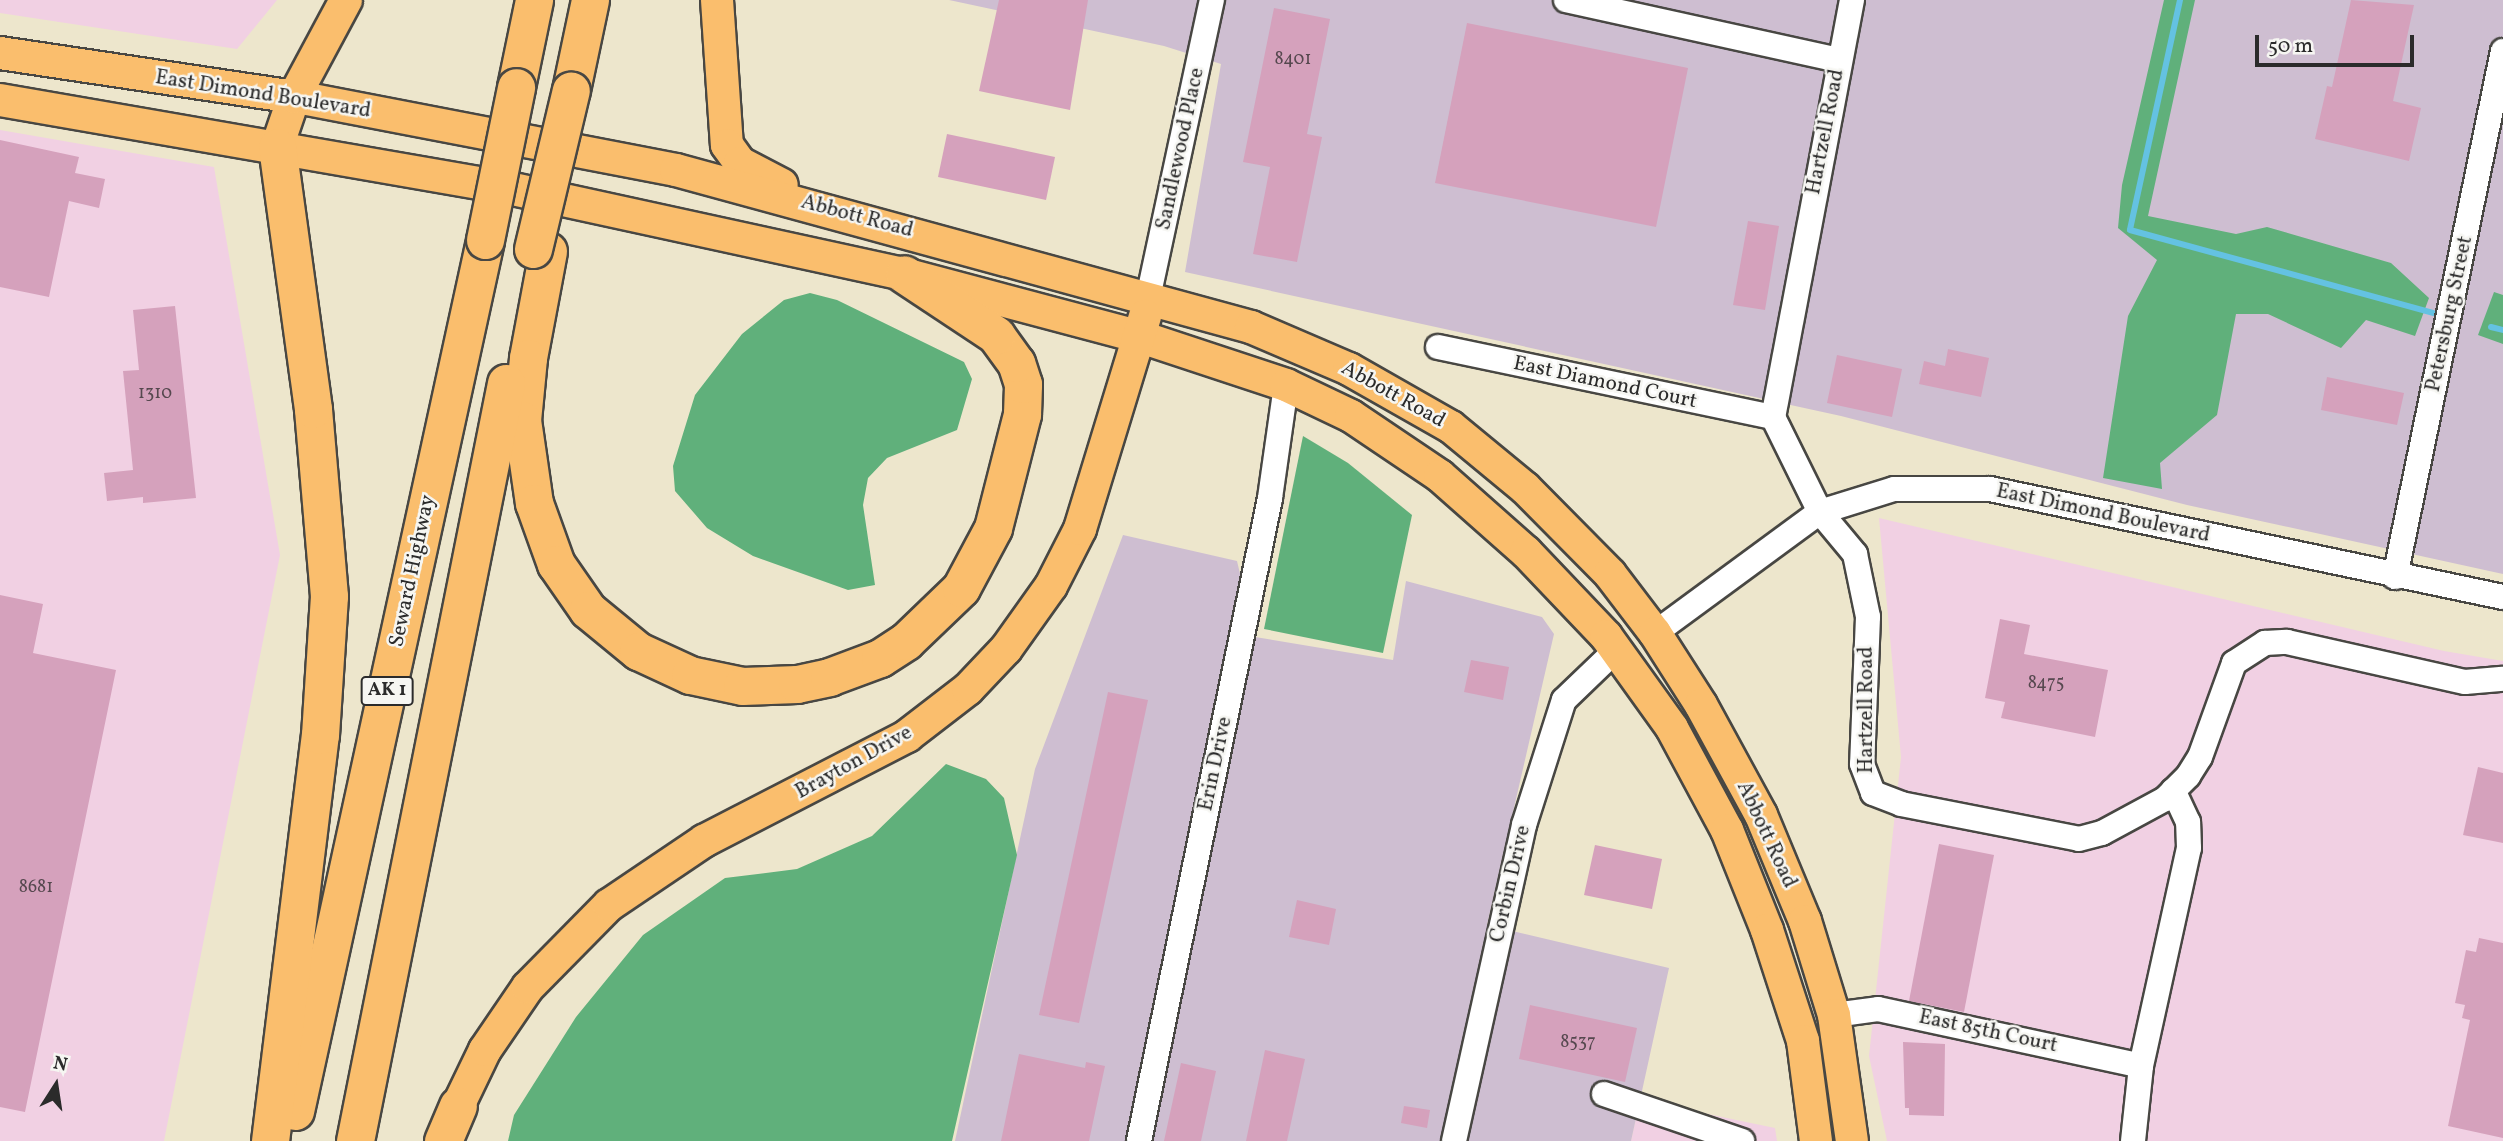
<!DOCTYPE html>
<html>
<head>
<meta charset="utf-8">
<style>
  body { margin:0 }
  #map { position:relative; width:2503px; height:1141px; overflow:hidden; background:#ede6cc; font-family:Vollkorn,serif }
  div>[style] { position:absolute }
  [style*='--x'] { left:calc(var(--x)*1px); top:calc(var(--y)*1px); width:calc(var(--w)*1px); rotate:calc(var(--a)*1deg) }
  .built>* { inset:0; background:#f1d0e3 }
  .industrial>* { inset:0; background:#cebed1 }
  .forest>* { inset:0; background:#60b07b }
  .stream>* { height:6px; margin:-3px; padding:0 3px; transform-origin:3px; border-radius:3px; background:#64c2e2 }
  .building>* { inset:0; background:#d5a1bc }
  .roads { filter:drop-shadow(2px 0 #484743) drop-shadow(-2px 0 #484743) drop-shadow(0 2px #484743) drop-shadow(0 -2px #484743) }
  .minor>* { height:24px; margin:-12px; padding:0 12px; transform-origin:12px; border-radius:12px; background:#fff }
  .major>* { height:32px; margin:-16px; padding:0 16px; transform-origin:16px; border-radius:16px; background:#fabe6d }
  .highway>* { height:37px; margin:-18.5px; padding:0 18.5px; transform-origin:18.5px; border-radius:18.5px; background:#fabe6d }
  .bridges { filter:drop-shadow(2px 0 #484743) drop-shadow(-2px 0 #484743) drop-shadow(0 2px #484743) drop-shadow(0 -2px #484743) }
  .highway-bridge>* { height:37px; margin:-18.5px; padding:0 18.5px; transform-origin:18.5px; border-radius:18.5px; background:#fabe6d }
  span { translate:-50% -50%; white-space:nowrap; text-align:center; line-height:1.15; -webkit-text-stroke:5px #f6f6f2; paint-order:stroke }
  .number-label { font-size:18px; color:#56484f }
  .number-label span { -webkit-text-stroke-width:0 }
  .shield-label span { padding:2px 5px; background:#f6f6f2; border:2px solid; border-radius:5px; -webkit-text-stroke-width:0 }
  .shield-label { font-size:19px; color:#2b2b2b; font-weight:700 }
  .street-label { font-size:21px; color:#2b2b2b }
  .north { position:absolute; left:21px; top:1050px; width:70px; height:70px; -webkit-text-stroke:5px #f6f6f2; paint-order:stroke; rotate:12deg; font-size:19px; font-weight:700; line-height:28px; text-align:center; color:#2b2b2b }
  .north::after { content:''; display:block; margin:auto; width:24px; height:32px; background:#2b2b2b; clip-path:polygon(50% 0,100% 100%,50% 72%,0 100%) }
  .scale { position:absolute; left:2255px; top:35px; width:159px; height:32px; box-sizing:border-box; border:4px solid #2b2b2b; border-top:0; padding-left:9px; font-size:21px; line-height:24px; white-space:nowrap; color:#2b2b2b; -webkit-text-stroke:5px #f6f6f2; paint-order:stroke }
</style>
</head>
<body>
<div id="map">
  <div class="built">
    <div style="clip-path:polygon(0 0,277px 0,237px 49px,0 13px)"></div>
    <div style="clip-path:polygon(0 130px,214px 167px,280px 555px,164px 1141px,0 1141px)"></div>
    <div style="clip-path:polygon(1879px 518px,2444px 651px,2503px 661px,2503px 1141px,1887px 1141px,1869px 1056px,1901px 757px)"></div>
    <div style="clip-path:polygon(1640px 1100px,1775px 1128px,1777px 1141px,1631px 1141px)"></div>
  </div>
  <div class="industrial">
    <div style="clip-path:polygon(949px 0,2503px 0,2503px 574px,2187px 505px,1841px 416px,1185px 272px,1221px 64px,1164px 46px)"></div>
    <div style="clip-path:polygon(1123px 535px,1237px 561px,1255px 637px,1393px 660px,1406px 581px,1542px 617px,1554px 634px,1487px 925px,1669px 968px,1631px 1141px,955px 1141px,1035px 769px)"></div>
  </div>
  <div class="forest">
    <div style="clip-path:polygon(2164px 0,2195px 0,2148px 216px,2236px 234px,2267px 227px,2391px 263px,2429px 298px,2415px 336px,2366px 320px,2341px 348px,2268px 314px,2236px 314px,2217px 415px,2160px 463px,2162px 489px,2103px 478px,2128px 316px,2157px 260px,2118px 228px,2122px 185px)"></div>
    <div style="clip-path:polygon(2494px 292px,2503px 295px,2503px 344px,2478px 335px)"></div>
    <div style="clip-path:polygon(810px 293px,837px 300px,964px 362px,972px 379px,957px 430px,887px 458px,868px 478px,863px 505px,875px 585px,848px 590px,753px 556px,707px 528px,675px 491px,673px 466px,695px 395px,742px 334px,784px 300px)"></div>
    <div style="clip-path:polygon(1303px 436px,1348px 463px,1412px 515px,1383px 653px,1264px 629px)"></div>
    <div style="clip-path:polygon(946px 764px,986px 779px,1004px 798px,1017px 855px,952px 1141px,508px 1141px,514px 1115px,576px 1017px,643px 935px,725px 878px,797px 869px,872px 836px)"></div>
  </div>
  <div class="stream">
    <div style="--x:2180;--y:0;--w:235;--a:102.3"></div>
    <div style="--x:2130;--y:230;--w:314;--a:15.3"></div>
    <div style="--x:2491;--y:327;--w:12;--a:14"></div>
  </div>
  <div class="building">
    <div style="clip-path:polygon(999px 0,1088px 0,1070px 110px,979px 91px)"></div>
    <div style="clip-path:polygon(2351px 0,2414px 5px,2393px 101px,2421px 108px,2409px 161px,2315px 139px,2327px 86px,2332px 87px)"></div>
    <div style="clip-path:polygon(1274px 8px,1330px 19px,1307px 134px,1322px 137px,1297px 262px,1253px 254px,1270px 167px,1243px 162px)"></div>
    <div style="clip-path:polygon(1467px 23px,1688px 68px,1656px 227px,1435px 183px)"></div>
    <div style="clip-path:polygon(947px 134px,1055px 157px,1046px 200px,938px 177px)"></div>
    <div style="clip-path:polygon(0 140px,79px 157px,75px 173px,105px 179px,99px 208px,69px 201px,49px 297px,0 287px)"></div>
    <div style="clip-path:polygon(1748px 221px,1779px 226px,1765px 310px,1733px 305px)"></div>
    <div style="clip-path:polygon(175px 306px,196px 498px,143px 503px,143px 497px,107px 501px,104px 473px,133px 470px,123px 371px,139px 370px,133px 310px)"></div>
    <div style="clip-path:polygon(1948px 349px,1989px 358px,1981px 397px,1919px 384px,1924px 361px,1945px 366px)"></div>
    <div style="clip-path:polygon(1837px 355px,1902px 369px,1892px 417px,1827px 403px)"></div>
    <div style="clip-path:polygon(2327px 377px,2404px 393px,2397px 425px,2321px 410px)"></div>
    <div style="clip-path:polygon(0 595px,43px 604px,33px 653px,116px 670px,25px 1112px,0 1107px)"></div>
    <div style="clip-path:polygon(2000px 619px,2030px 625px,2024px 654px,2108px 670px,2095px 737px,2001px 718px,2005px 702px,1985px 698px)"></div>
    <div style="clip-path:polygon(1471px 660px,1509px 667px,1503px 700px,1464px 692px)"></div>
    <div style="clip-path:polygon(1108px 692px,1148px 700px,1079px 1023px,1039px 1015px)"></div>
    <div style="clip-path:polygon(2478px 767px,2503px 773px,2503px 843px,2463px 835px)"></div>
    <div style="clip-path:polygon(1939px 844px,1994px 855px,1964px 1012px,1909px 1001px)"></div>
    <div style="clip-path:polygon(1595px 845px,1662px 859px,1652px 909px,1584px 895px)"></div>
    <div style="clip-path:polygon(1297px 900px,1336px 909px,1329px 945px,1289px 937px)"></div>
    <div style="clip-path:polygon(2479px 938px,2503px 943px,2503px 1138px,2448px 1126px,2470px 1020px,2462px 1018px,2465px 1005px,2455px 1003px,2466px 950px,2476px 952px)"></div>
    <div style="clip-path:polygon(1530px 1005px,1637px 1028px,1625px 1082px,1519px 1059px)"></div>
    <div style="clip-path:polygon(1903px 1042px,1945px 1044px,1944px 1116px,1909px 1115px,1909px 1108px,1905px 1108px)"></div>
    <div style="clip-path:polygon(1265px 1050px,1305px 1059px,1287px 1141px,1246px 1141px)"></div>
    <div style="clip-path:polygon(1019px 1054px,1085px 1068px,1086px 1062px,1105px 1066px,1089px 1141px,1001px 1141px)"></div>
    <div style="clip-path:polygon(1181px 1063px,1216px 1071px,1201px 1141px,1164px 1141px)"></div>
    <div style="clip-path:polygon(1404px 1106px,1430px 1110px,1427px 1128px,1401px 1123px)"></div>
  </div>
  <div class="roads">
    <div class="minor">
      <div style="--x:1566;--y:0;--w:280;--a:12.4"></div>
      <div style="--x:1852;--y:0;--w:424;--a:100.7"></div>
      <div style="--x:1773;--y:417;--w:106;--a:63.7"></div>
      <div style="--x:1820;--y:512;--w:55;--a:50.2"></div>
      <div style="--x:1855;--y:554;--w:64;--a:78.3"></div>
      <div style="--x:1868;--y:617;--w:147;--a:92.3"></div>
      <div style="--x:1862;--y:764;--w:31;--a:69"></div>
      <div style="--x:1873;--y:793;--w:30;--a:21"></div>
      <div style="--x:1901;--y:804;--w:181;--a:11.1"></div>
      <div style="--x:2079;--y:839;--w:24;--a:-15"></div>
      <div style="--x:2102;--y:833;--w:72;--a:-28.4"></div>
      <div style="--x:2165;--y:799;--w:33;--a:-45"></div>
      <div style="--x:2188;--y:776;--w:22;--a:-58"></div>
      <div style="--x:2200;--y:757;--w:100;--a:-70.1"></div>
      <div style="--x:2234;--y:663;--w:37;--a:-33"></div>
      <div style="--x:2265;--y:643;--w:22;--a:-3"></div>
      <div style="--x:2287;--y:642;--w:182;--a:12.7"></div>
      <div style="--x:2465;--y:682;--w:38;--a:-5"></div>
      <div style="--x:1148;--y:298;--w:305;--a:-77.9"></div>
      <div style="--x:1438;--y:347;--w:342;--a:11.8"></div>
      <div style="--x:2395;--y:577;--w:537;--a:-78.4"></div>
      <div style="--x:1655;--y:633;--w:205;--a:-36.3"></div>
      <div style="--x:1820;--y:512;--w:77;--a:-17.3"></div>
      <div style="--x:1894;--y:489;--w:96;--a:0"></div>
      <div style="--x:1990;--y:489;--w:524;--a:11.89"></div>
      <div style="--x:1834;--y:1015;--w:44;--a:-7.8"></div>
      <div style="--x:1878;--y:1009;--w:269;--a:12.2"></div>
      <div style="--x:1604;--y:1094;--w:146;--a:18.8"></div>
      <div style="--x:1139;--y:1141;--w:656;--a:-78.48"></div>
      <div style="--x:1270;--y:498;--w:114;--a:-81.9"></div>
      <div style="--x:1454;--y:1141;--w:324;--a:-77.5"></div>
      <div style="--x:1524;--y:825;--w:131;--a:-72.3"></div>
      <div style="--x:1564;--y:700;--w:72;--a:-43.9"></div>
      <div style="--x:2133;--y:1141;--w:75;--a:-83.9"></div>
      <div style="--x:2141;--y:1066;--w:223;--a:-77.6"></div>
      <div style="--x:2189;--y:848;--w:26;--a:-92"></div>
      <div style="--x:2188;--y:822;--w:35;--a:-115"></div>
    </div>
    <div class="major">
      <div style="--x:717;--y:0;--w:145;--a:86.1"></div>
      <div style="--x:727;--y:145;--w:22;--a:54"></div>
      <div style="--x:740;--y:163;--w:47;--a:27.6"></div>
      <div style="--x:0;--y:53;--w:305;--a:8.5"></div>
      <div style="--x:302;--y:98;--w:381;--a:10.9"></div>
      <div style="--x:676;--y:170;--w:596;--a:15.27"></div>
      <div style="--x:1251;--y:327;--w:107;--a:23.2"></div>
      <div style="--x:1349;--y:369;--w:117;--a:29.6"></div>
      <div style="--x:1451;--y:427;--w:96;--a:39.5"></div>
      <div style="--x:1525;--y:488;--w:121;--a:45.3"></div>
      <div style="--x:1610;--y:574;--w:74;--a:52.7"></div>
      <div style="--x:1655;--y:633;--w:85;--a:57.4"></div>
      <div style="--x:1701;--y:705;--w:125;--a:61.4"></div>
      <div style="--x:1761;--y:815;--w:115;--a:67.5"></div>
      <div style="--x:1805;--y:921;--w:98;--a:72.9"></div>
      <div style="--x:1834;--y:1015;--w:127;--a:81.9"></div>
      <div style="--x:0;--y:100;--w:521;--a:9.84"></div>
      <div style="--x:513;--y:189;--w:400;--a:12.3"></div>
      <div style="--x:904;--y:274;--w:245;--a:14.9"></div>
      <div style="--x:1141;--y:337;--w:153;--a:18.3"></div>
      <div style="--x:1286;--y:385;--w:72;--a:25.5"></div>
      <div style="--x:1351;--y:416;--w:107;--a:34"></div>
      <div style="--x:1440;--y:476;--w:115;--a:41.5"></div>
      <div style="--x:1526;--y:552;--w:116;--a:46.4"></div>
      <div style="--x:1606;--y:636;--w:113;--a:54.3"></div>
      <div style="--x:1672;--y:728;--w:116;--a:61.7"></div>
      <div style="--x:1727;--y:830;--w:108;--a:68.2"></div>
      <div style="--x:1767;--y:930;--w:117;--a:72"></div>
      <div style="--x:1803;--y:1041;--w:101;--a:82.6"></div>
      <div style="--x:277;--y:147;--w:53;--a:-71.2"></div>
      <div style="--x:294;--y:97;--w:110;--a:-61.8"></div>
      <div style="--x:458;--y:1106;--w:62;--a:-64.3"></div>
      <div style="--x:485;--y:1050;--w:76;--a:-55.7"></div>
      <div style="--x:528;--y:987;--w:115;--a:-45.4"></div>
      <div style="--x:609;--y:905;--w:115;--a:-34"></div>
      <div style="--x:704;--y:841;--w:229;--a:-27.3"></div>
      <div style="--x:907;--y:736;--w:77;--a:-37.6"></div>
      <div style="--x:968;--y:689;--w:55;--a:-46.5"></div>
      <div style="--x:1006;--y:649;--w:77;--a:-54.5"></div>
      <div style="--x:1051;--y:586;--w:64;--a:-63"></div>
      <div style="--x:1080;--y:529;--w:223;--a:-73"></div>
    </div>
    <div class="highway">
      <div style="--x:516;--y:87;--w:89;--a:-78.3"></div>
      <div style="--x:571;--y:90;--w:92;--a:-78.1"></div>
      <div style="--x:548;--y:251;--w:109;--a:100.6"></div>
      <div style="--x:528;--y:358;--w:62;--a:95.5"></div>
      <div style="--x:522;--y:420;--w:84;--a:81.8"></div>
      <div style="--x:534;--y:503;--w:65;--a:70.2"></div>
      <div style="--x:556;--y:564;--w:56;--a:55.2"></div>
      <div style="--x:588;--y:610;--w:65;--a:39.4"></div>
      <div style="--x:638;--y:651;--w:57;--a:24.8"></div>
      <div style="--x:690;--y:675;--w:53;--a:11.9"></div>
      <div style="--x:742;--y:686;--w:55;--a:-2.1"></div>
      <div style="--x:797;--y:684;--w:33;--a:-12"></div>
      <div style="--x:829;--y:677;--w:54;--a:-20.4"></div>
      <div style="--x:880;--y:658;--w:31;--a:-33"></div>
      <div style="--x:906;--y:641;--w:76;--a:-43.9"></div>
      <div style="--x:961;--y:588;--w:68;--a:-61.9"></div>
      <div style="--x:993;--y:528;--w:118;--a:-75.7"></div>
      <div style="--x:1022;--y:414;--w:30;--a:-88"></div>
      <div style="--x:1023;--y:384;--w:22;--a:-108"></div>
      <div style="--x:1016;--y:363;--w:34;--a:-126"></div>
      <div style="--x:996;--y:335;--w:110;--a:-146.5"></div>
      <div style="--x:295;--y:1111;--w:891;--a:-77.69"></div>
      <div style="--x:270;--y:1141;--w:409;--a:-83"></div>
      <div style="--x:320;--y:735;--w:139;--a:-86.3"></div>
      <div style="--x:329;--y:596;--w:188;--a:-94.9"></div>
      <div style="--x:313;--y:409;--w:264;--a:-97.8"></div>
      <div style="--x:355;--y:1141;--w:773;--a:-78.73"></div>
      <div style="--x:443;--y:1141;--w:38;--a:-67"></div>
    </div>
  </div>
  <div class="bridges">
    <div class="highway-bridge">
      <div style="--x:485;--y:240;--w:156;--a:-78.5"></div>
      <div style="--x:533;--y:249;--w:163;--a:-76.6"></div>
    </div>
  </div>
  <div class="number-label">
    <span style="left:1293px;top:60px">8401</span>
    <span style="left:155px;top:394px">1310</span>
    <span style="left:2046px;top:684px">8475</span>
    <span style="left:36px;top:888px">8681</span>
    <span style="left:1578px;top:1043px">8537</span>
  </div>
  <div class="shield-label">
    <span style="left:387px;top:691px">AK 1</span>
  </div>
  <div class="street-label">
    <span style="left:263px;top:95px;rotate:9deg">East Dimond Boulevard</span>
    <span style="left:1826px;top:132px;rotate:-79deg">Hartzell Road</span>
    <span style="left:1181px;top:149px;rotate:-78deg">Sandlewood Place</span>
    <span style="left:857px;top:217px;rotate:15deg">Abbott Road</span>
    <span style="left:2450px;top:314px;rotate:-78deg">Petersburg Street</span>
    <span style="left:1605px;top:383px;rotate:12deg">East Diamond Court</span>
    <span style="left:1393px;top:395px;rotate:29deg">Abbott Road</span>
    <span style="left:2103px;top:514px;rotate:12deg">East Dimond Boulevard</span>
    <span style="left:413px;top:571px;rotate:-78deg">Seward Highway</span>
    <span style="left:1867px;top:710px;rotate:-90deg">Hartzell Road</span>
    <span style="left:854px;top:763px;rotate:-29deg">Brayton Drive</span>
    <span style="left:1216px;top:764px;rotate:-78deg">Erin Drive</span>
    <span style="left:1766px;top:835px;rotate:65deg">Abbott Road</span>
    <span style="left:1511px;top:884px;rotate:-77deg">Corbin Drive</span>
    <span style="left:1988px;top:1032px;rotate:12deg">East 85th Court</span>
  </div>
  <div class="north">N</div>
  <div class="scale">50 m</div>
</div>
</body>
</html>
